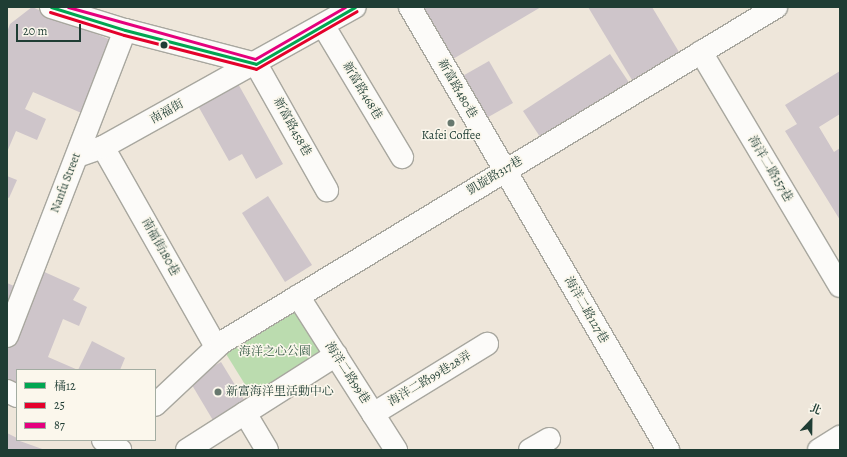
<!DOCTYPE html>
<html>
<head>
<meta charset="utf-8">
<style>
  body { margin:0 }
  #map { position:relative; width:847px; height:457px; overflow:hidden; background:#eee6da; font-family:Alegreya,"Noto Serif TC",serif }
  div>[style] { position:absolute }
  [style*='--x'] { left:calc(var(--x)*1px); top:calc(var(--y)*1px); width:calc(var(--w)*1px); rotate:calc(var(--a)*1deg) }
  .green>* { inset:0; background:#bbdcaf }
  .building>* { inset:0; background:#cec5ca }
  .roads { filter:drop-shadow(1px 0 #a8a79f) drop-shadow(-1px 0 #a8a79f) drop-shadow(0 1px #a8a79f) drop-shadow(0 -1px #a8a79f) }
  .minor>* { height:22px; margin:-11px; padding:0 11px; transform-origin:11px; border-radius:11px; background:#fcfbf9 }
  .bus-1>* { height:3px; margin:-1.5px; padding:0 1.5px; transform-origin:1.5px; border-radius:1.5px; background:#00a651 }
  .bus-2>* { height:3px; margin:-1.5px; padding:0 1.5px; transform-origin:1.5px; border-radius:1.5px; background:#e4002b }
  .bus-3>* { height:3px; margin:-1.5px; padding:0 1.5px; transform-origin:1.5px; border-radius:1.5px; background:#e5007d }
  .dots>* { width:11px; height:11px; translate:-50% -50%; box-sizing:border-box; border:2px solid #fbf7ec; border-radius:50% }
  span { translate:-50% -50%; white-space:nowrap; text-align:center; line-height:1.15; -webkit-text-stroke:3px #fbf7ec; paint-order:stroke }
  .street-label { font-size:12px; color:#1f3d34 }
  .poi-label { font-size:12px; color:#1f3d34 }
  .left { translate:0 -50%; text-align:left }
  .park-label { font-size:12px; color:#365b46 }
  .frame { position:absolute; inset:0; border:8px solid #1f3d34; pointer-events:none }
  .legend { position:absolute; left:16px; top:369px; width:140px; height:72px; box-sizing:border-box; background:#fbf7ec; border:1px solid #a3ada2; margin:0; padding:5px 7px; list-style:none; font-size:12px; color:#1f3d34 }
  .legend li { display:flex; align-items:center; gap:8px; height:20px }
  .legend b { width:20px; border:1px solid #a3ada2 }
  .north { position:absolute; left:791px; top:401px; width:40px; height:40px; -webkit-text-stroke:3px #fbf7ec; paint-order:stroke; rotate:22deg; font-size:11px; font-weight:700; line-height:16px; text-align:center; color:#1f3d34 }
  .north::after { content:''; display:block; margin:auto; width:14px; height:18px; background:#1f3d34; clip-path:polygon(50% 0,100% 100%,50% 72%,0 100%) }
  .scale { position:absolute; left:16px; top:24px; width:65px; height:18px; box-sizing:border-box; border:2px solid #1f3d34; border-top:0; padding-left:5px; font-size:12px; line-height:14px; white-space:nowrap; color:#1f3d34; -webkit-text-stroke:3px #fbf7ec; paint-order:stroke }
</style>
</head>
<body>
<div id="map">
  <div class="green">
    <div style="clip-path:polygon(295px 305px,326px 354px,254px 399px,223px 349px)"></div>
  </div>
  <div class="building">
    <div style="clip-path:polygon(32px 7px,118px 43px,86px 115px,33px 92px,25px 109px,46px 119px,37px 140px,16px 131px,7px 152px,7px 32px,10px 24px)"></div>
    <div style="clip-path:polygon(425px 7px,541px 7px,453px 59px,422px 9px)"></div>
    <div style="clip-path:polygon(588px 7px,652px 7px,679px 52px,632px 80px)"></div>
    <div style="clip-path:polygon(610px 54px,630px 84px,542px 140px,523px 111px)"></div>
    <div style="clip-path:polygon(489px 61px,513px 103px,483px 120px,459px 78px)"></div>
    <div style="clip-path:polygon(840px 71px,840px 114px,819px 127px,834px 152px,840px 148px,840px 220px,785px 131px,797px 124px,785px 105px)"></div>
    <div style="clip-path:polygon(237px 82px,283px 164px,256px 179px,242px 154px,229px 161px,197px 104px)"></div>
    <div style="clip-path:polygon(7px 176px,17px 180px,9px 198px,7px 197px)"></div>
    <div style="clip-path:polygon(268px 196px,312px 265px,285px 282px,242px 213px)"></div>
    <div style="clip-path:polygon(40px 270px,80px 288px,73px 300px,87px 307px,79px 326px,63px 319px,48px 357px,78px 370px,17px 370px,17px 387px,7px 379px,7px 344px)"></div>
    <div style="clip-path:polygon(7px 283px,14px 286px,7px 302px)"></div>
    <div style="clip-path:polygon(92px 341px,125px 358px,120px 370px,78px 370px)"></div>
    <div style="clip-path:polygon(221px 362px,246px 403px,214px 422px,189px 380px)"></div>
    <div style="clip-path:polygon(7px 433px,17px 438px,17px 440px,45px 450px,7px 450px)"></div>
  </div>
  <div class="roads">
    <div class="minor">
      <div style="--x:51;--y:7;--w:77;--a:17.3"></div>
      <div style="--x:125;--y:30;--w:135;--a:14.5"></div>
      <div style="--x:410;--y:7;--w:513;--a:59.78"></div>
      <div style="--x:323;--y:25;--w:154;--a:59.1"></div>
      <div style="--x:701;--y:52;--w:272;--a:59.3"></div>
      <div style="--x:256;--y:64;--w:145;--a:60.6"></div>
      <div style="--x:103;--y:147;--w:230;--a:60.5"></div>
      <div style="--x:77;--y:156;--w:28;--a:-19"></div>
      <div style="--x:103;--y:147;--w:288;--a:-29.1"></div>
      <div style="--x:298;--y:296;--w:183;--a:57.5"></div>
      <div style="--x:7;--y:336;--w:328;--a:-68.9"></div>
      <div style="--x:7;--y:391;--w:11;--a:27"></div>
      <div style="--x:155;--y:405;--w:91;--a:-43.2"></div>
      <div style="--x:221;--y:343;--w:649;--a:-31.19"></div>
      <div style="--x:245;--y:413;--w:43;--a:59.3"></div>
      <div style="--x:373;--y:414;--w:134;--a:-31.6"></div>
      <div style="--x:103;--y:440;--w:20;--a:30"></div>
      <div style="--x:187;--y:450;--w:177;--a:-32.5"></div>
      <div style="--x:530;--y:450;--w:22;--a:-30"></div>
      <div style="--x:819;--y:450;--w:25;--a:-32"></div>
    </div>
  </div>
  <div class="bus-1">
    <div style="--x:51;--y:7;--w:77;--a:17.3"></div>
    <div style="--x:125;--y:30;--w:135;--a:14.5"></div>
    <div style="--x:256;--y:64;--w:114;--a:-29.9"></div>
  </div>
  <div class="bus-2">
    <div style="--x:50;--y:12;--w:77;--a:17.3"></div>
    <div style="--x:124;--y:35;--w:136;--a:14.4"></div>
    <div style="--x:256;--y:69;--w:116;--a:-29.9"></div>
  </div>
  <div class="bus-3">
    <div style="--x:68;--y:7;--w:194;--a:15.5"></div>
    <div style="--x:255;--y:59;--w:104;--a:-30"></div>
  </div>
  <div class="dots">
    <div style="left:164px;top:45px;background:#1f3d34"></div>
    <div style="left:451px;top:123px;background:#67786e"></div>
    <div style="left:218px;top:392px;background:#67786e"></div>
  </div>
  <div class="street-label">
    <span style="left:457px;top:89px;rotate:60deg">新富路480巷</span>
    <span style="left:362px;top:91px;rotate:59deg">新富路468巷</span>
    <span style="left:167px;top:112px;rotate:-29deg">南福街</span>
    <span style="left:292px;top:127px;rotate:61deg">新富路458巷</span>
    <span style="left:770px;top:169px;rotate:59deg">海洋二路157巷</span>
    <span style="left:495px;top:176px;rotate:-31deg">凱旋路317巷</span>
    <span style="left:66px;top:183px;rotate:-69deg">Nanfu Street</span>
    <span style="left:160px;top:247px;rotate:61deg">南福街180巷</span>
    <span style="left:586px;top:310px;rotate:60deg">海洋二路127巷</span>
    <span style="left:347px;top:373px;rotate:57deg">海洋二路99巷</span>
    <span style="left:430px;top:379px;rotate:-31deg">海洋二路99巷28弄</span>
  </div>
  <div class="poi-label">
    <span style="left:451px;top:136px">Kafei Coffee</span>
    <span class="left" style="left:226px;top:392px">新富海洋里活動中心</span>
  </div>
  <div class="park-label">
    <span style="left:275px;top:352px">海洋之心公園</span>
  </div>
  <div class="frame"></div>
  <ul class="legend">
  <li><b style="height:5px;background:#00a651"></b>橘12</li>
  <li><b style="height:5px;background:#e4002b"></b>25</li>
  <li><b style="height:5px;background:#e5007d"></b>87</li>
  </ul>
  <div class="north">北</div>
  <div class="scale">20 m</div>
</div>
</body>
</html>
